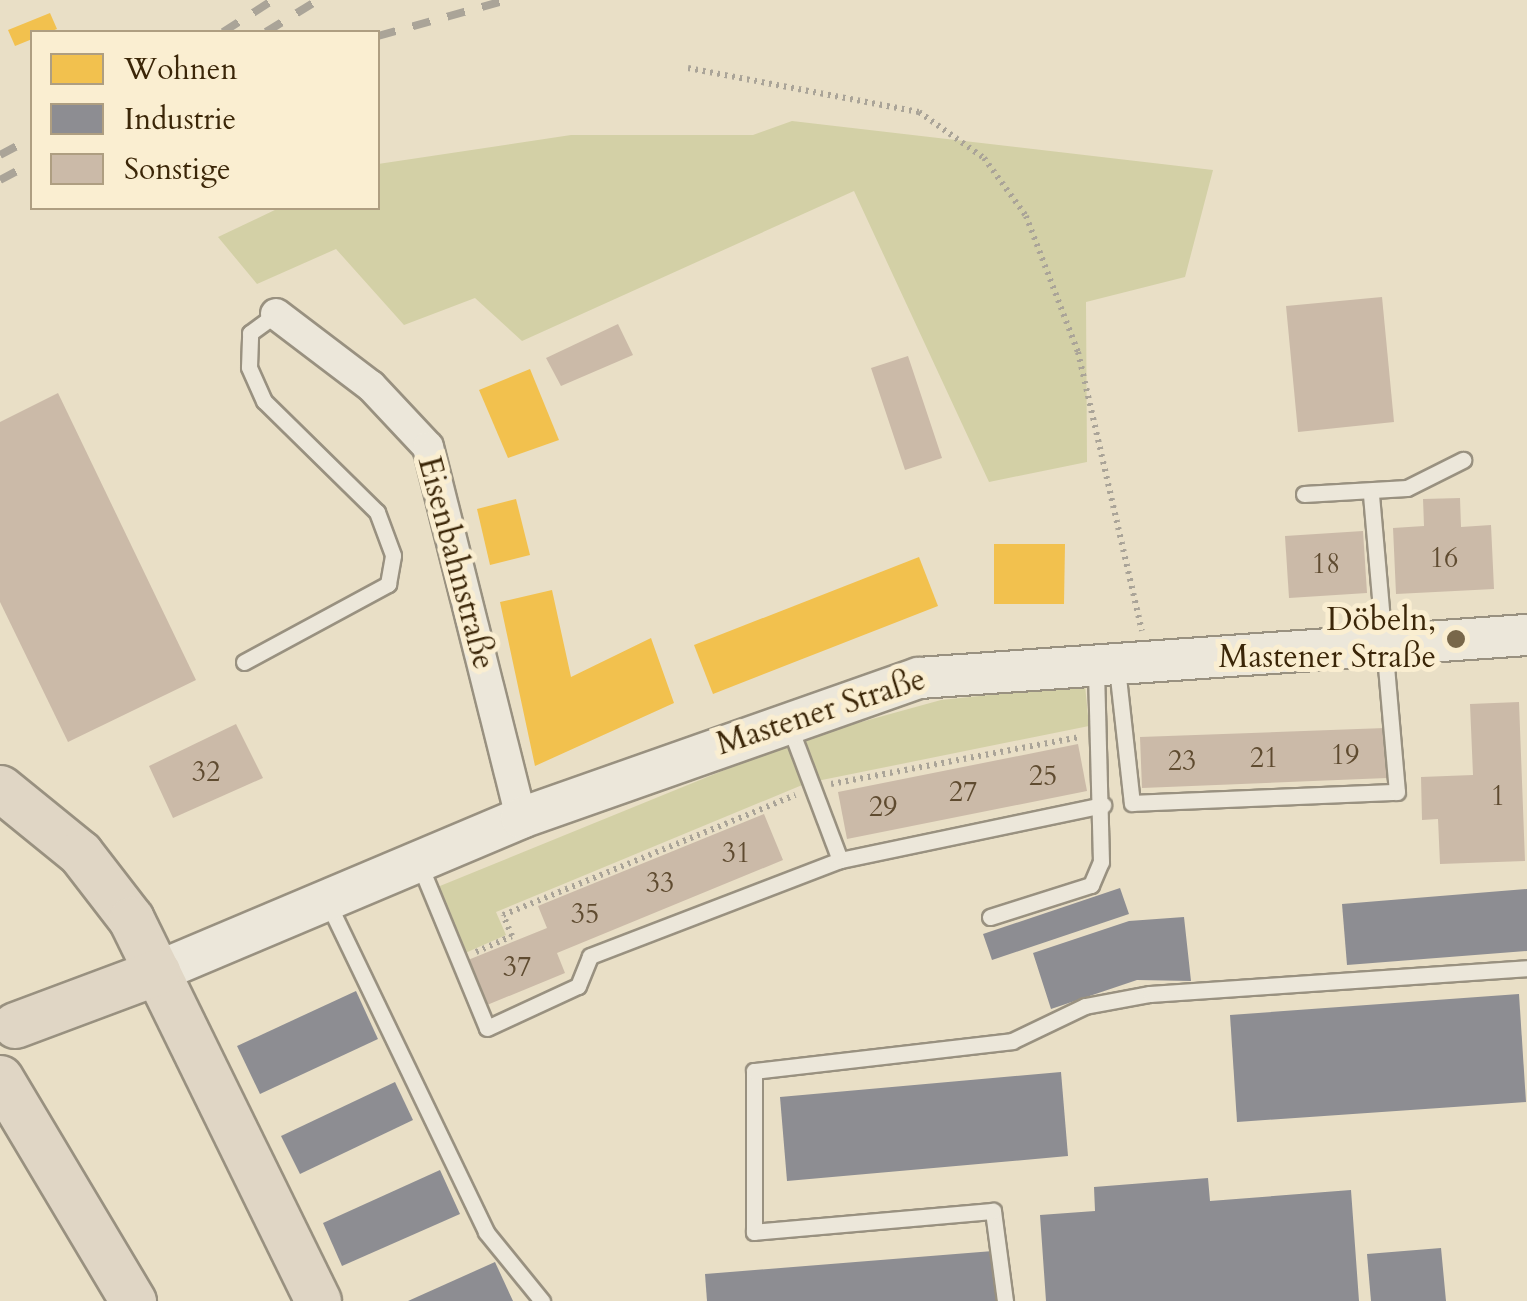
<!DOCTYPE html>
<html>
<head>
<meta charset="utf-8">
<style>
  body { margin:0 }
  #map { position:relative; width:1527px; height:1301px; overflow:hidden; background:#e9dfc6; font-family:Cardo,serif }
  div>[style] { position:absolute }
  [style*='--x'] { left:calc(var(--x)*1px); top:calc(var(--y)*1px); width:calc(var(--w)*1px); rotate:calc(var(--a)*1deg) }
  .green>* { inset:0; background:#d3d0a6 }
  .homes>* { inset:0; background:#f2c14e }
  .industry>* { inset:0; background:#8d8d92 }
  .building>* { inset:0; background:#cbbaa8 }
  .path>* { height:6px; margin-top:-3px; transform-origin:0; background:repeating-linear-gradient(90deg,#aaa498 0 2.5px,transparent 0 7.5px) }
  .roads { filter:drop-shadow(2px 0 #999180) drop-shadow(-2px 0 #999180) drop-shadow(0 2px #999180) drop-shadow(0 -2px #999180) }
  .lane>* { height:15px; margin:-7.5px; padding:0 7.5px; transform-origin:7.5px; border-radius:7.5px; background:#ece7da }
  .street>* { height:30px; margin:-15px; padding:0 15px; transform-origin:15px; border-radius:15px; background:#ece7da }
  .secondary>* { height:40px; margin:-20px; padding:0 20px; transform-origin:20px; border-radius:20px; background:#ece7da }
  .primary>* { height:45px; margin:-22.5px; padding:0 22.5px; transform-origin:22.5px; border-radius:22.5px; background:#e0d6c5 }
  .rail>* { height:8px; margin-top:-4px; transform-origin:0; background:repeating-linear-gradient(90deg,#aaa498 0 18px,transparent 0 36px) }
  .dots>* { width:28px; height:28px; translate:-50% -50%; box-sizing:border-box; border:5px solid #faeed1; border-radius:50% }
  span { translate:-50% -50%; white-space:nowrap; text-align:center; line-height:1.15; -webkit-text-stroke:10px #faeed1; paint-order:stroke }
  .number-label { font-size:28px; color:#5f4b30 }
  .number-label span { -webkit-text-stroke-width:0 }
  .street-label { font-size:32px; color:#3b2608 }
  .poi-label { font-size:32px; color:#3b2608 }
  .right { translate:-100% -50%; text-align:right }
  .legend { position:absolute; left:30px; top:30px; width:350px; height:180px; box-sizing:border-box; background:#faeed1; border:2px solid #ae9e81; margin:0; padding:12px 18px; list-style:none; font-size:30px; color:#3b2608 }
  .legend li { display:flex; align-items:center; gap:20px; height:50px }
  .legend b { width:50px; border:2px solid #ae9e81 }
</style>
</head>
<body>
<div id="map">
  <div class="green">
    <div style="clip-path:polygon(792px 121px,1213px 170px,1185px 277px,1086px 302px,1087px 462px,989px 482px,854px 191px,522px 341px,475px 298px,404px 325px,336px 249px,257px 284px,218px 237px,279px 208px,378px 208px,378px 164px,571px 135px,753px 135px)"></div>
    <div style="clip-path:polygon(1085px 685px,1089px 726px,807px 783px,496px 912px,506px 935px,463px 954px,435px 888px,803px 738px,941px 700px)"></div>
  </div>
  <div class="homes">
    <div style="clip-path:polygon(50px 13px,57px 29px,15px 46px,8px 30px)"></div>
    <div style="clip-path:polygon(530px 369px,559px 440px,508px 458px,479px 390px)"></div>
    <div style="clip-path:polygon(516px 499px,530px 555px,490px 565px,477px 509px)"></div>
    <div style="clip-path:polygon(994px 544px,1065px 544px,1064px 604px,994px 604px)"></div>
    <div style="clip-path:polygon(919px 557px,938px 606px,713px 694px,694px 645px)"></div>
    <div style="clip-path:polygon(552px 590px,571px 677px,651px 638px,674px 703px,535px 766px,500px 602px)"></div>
  </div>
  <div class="industry">
    <div style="clip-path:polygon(1120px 888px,1129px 914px,992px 960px,983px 934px)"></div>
    <div style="clip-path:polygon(1527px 889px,1527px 951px,1347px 965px,1342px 904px)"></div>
    <div style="clip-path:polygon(1184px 917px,1191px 981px,1137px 980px,1051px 1009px,1033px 953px,1129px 921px)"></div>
    <div style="clip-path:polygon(356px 991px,378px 1039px,260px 1094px,237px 1046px)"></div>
    <div style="clip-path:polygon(1519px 994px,1526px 1102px,1237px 1122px,1230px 1015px)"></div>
    <div style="clip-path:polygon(1061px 1072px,1068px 1156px,787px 1181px,780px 1097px)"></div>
    <div style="clip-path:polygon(395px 1082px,413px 1120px,300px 1174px,281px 1136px)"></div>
    <div style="clip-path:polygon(440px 1170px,460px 1214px,342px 1266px,323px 1223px)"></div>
    <div style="clip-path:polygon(1208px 1178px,1210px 1201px,1351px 1190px,1359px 1301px,1046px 1301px,1040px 1215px,1095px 1211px,1094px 1187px)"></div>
    <div style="clip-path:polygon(1441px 1248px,1446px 1301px,1371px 1301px,1367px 1254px)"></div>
    <div style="clip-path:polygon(993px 1251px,997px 1301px,707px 1301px,705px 1274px)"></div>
    <div style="clip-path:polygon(495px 1262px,513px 1301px,408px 1301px)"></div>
  </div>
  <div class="building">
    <div style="clip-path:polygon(1382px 297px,1394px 422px,1298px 432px,1286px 306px)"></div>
    <div style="clip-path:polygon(618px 324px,633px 355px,561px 386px,546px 358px)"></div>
    <div style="clip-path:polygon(908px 356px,942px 458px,905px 470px,871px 368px)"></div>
    <div style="clip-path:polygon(58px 393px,196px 680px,68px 742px,0 602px,0 422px)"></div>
    <div style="clip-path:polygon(1460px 498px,1461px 527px,1491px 525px,1494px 589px,1396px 594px,1393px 528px,1424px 526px,1423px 499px)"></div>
    <div style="clip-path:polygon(1363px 531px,1367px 593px,1289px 598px,1285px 536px)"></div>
    <div style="clip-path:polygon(1519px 702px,1525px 861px,1440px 864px,1438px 819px,1422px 820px,1421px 777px,1473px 775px,1470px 704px)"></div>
    <div style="clip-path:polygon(236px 724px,263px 778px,173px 818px,149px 766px)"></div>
    <div style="clip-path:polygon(1385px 728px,1387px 778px,1142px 788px,1140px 737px)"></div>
    <div style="clip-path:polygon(1078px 744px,1087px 791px,847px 839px,838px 792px)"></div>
    <div style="clip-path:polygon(764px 814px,783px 860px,557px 953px,565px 973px,487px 1005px,468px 960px,547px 928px,538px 906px)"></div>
  </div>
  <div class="path">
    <div style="--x:688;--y:68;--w:235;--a:10.8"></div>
    <div style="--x:919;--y:112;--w:80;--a:35.3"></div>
    <div style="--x:984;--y:158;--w:72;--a:54.1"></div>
    <div style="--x:1026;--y:216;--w:146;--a:69.1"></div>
    <div style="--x:1078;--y:352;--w:286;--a:77.1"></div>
    <div style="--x:831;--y:784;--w:252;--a:-10.7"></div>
    <div style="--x:476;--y:952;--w:39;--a:-24"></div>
    <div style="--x:512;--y:936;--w:23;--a:-113"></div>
    <div style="--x:503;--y:915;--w:316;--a:-22.3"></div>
  </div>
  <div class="roads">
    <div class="lane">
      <div style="--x:1304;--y:494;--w:103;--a:-3.3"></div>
      <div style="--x:1407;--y:488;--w:63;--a:-26.6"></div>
      <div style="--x:244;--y:662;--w:164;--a:-28.4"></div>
      <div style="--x:388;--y:584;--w:29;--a:-80"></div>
      <div style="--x:393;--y:555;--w:46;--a:-110.4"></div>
      <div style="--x:377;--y:512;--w:158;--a:-135.5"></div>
      <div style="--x:264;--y:401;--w:37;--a:-114"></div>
      <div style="--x:249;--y:367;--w:34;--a:-88"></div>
      <div style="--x:250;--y:333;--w:32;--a:-36"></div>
      <div style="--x:1117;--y:668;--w:136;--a:83.7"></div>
      <div style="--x:1132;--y:803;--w:265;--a:-2.4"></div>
      <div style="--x:1397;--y:792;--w:301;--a:-95"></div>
      <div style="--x:840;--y:860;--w:269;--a:-11.8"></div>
      <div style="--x:419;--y:863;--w:178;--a:67.6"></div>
      <div style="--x:487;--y:1028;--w:100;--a:-24.8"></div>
      <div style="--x:578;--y:986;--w:32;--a:-68"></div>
      <div style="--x:590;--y:956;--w:268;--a:-21"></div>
      <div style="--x:840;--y:860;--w:144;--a:-110.7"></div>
      <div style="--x:327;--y:901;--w:367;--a:64.3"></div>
      <div style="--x:486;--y:1232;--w:89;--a:50.9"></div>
      <div style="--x:990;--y:917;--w:106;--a:-17.6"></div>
      <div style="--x:1091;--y:885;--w:25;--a:-67"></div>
      <div style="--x:1101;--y:862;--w:194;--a:-91.5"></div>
      <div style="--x:1005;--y:1301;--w:91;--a:-97.6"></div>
      <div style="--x:993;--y:1211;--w:240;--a:175"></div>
      <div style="--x:754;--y:1232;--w:161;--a:-90"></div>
      <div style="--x:754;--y:1071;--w:260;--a:-6.6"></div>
      <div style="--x:1012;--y:1041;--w:81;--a:-25.6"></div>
      <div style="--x:1085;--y:1006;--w:66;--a:-10.5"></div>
      <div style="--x:1150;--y:994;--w:378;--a:-3.9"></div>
    </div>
    <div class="street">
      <div style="--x:276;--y:314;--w:119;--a:37.2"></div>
      <div style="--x:371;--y:386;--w:83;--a:46.9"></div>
      <div style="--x:428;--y:447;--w:382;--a:75.9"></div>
    </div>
    <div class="secondary">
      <div style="--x:157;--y:972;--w:395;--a:-22.9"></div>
      <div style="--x:521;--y:818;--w:422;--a:-19.4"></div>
      <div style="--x:919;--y:678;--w:610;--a:-4.05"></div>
    </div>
    <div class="primary">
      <div style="--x:0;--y:788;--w:103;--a:39.1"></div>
      <div style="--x:80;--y:853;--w:83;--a:52.3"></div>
      <div style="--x:131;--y:919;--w:425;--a:63.9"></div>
      <div style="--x:15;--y:1025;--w:152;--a:-20.5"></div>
      <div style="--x:0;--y:1078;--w:260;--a:59.2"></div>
    </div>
  </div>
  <div class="rail">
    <div style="--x:223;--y:32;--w:59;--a:-32.6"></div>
    <div style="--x:266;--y:32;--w:61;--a:-31.6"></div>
    <div style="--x:378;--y:36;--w:134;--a:-15.6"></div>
    <div style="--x:0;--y:155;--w:36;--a:-28"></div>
    <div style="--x:0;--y:180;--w:36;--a:-28"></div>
  </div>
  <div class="dots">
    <div style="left:1456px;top:639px;background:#78674a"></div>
  </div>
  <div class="number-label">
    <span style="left:1444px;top:558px">16</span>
    <span style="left:1326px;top:564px">18</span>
    <span style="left:1345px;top:755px">19</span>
    <span style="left:1264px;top:758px">21</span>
    <span style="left:1182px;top:761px">23</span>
    <span style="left:206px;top:772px">32</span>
    <span style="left:1043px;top:776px">25</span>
    <span style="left:963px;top:792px">27</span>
    <span style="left:1498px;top:796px">1</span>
    <span style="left:883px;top:807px">29</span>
    <span style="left:736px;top:853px">31</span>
    <span style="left:660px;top:883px">33</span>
    <span style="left:585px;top:914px">35</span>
    <span style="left:517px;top:967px">37</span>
  </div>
  <div class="street-label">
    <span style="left:456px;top:563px;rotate:75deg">Eisenbahnstraße</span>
    <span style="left:821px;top:712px;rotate:-18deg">Mastener Straße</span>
  </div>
  <div class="poi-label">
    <span class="right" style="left:1436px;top:639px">Döbeln,<br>Mastener Straße</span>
  </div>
  <ul class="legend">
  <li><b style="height:28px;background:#f2c14e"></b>Wohnen</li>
  <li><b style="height:28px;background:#8d8d92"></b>Industrie</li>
  <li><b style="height:28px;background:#cbbaa8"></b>Sonstige</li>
  </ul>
</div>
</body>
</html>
